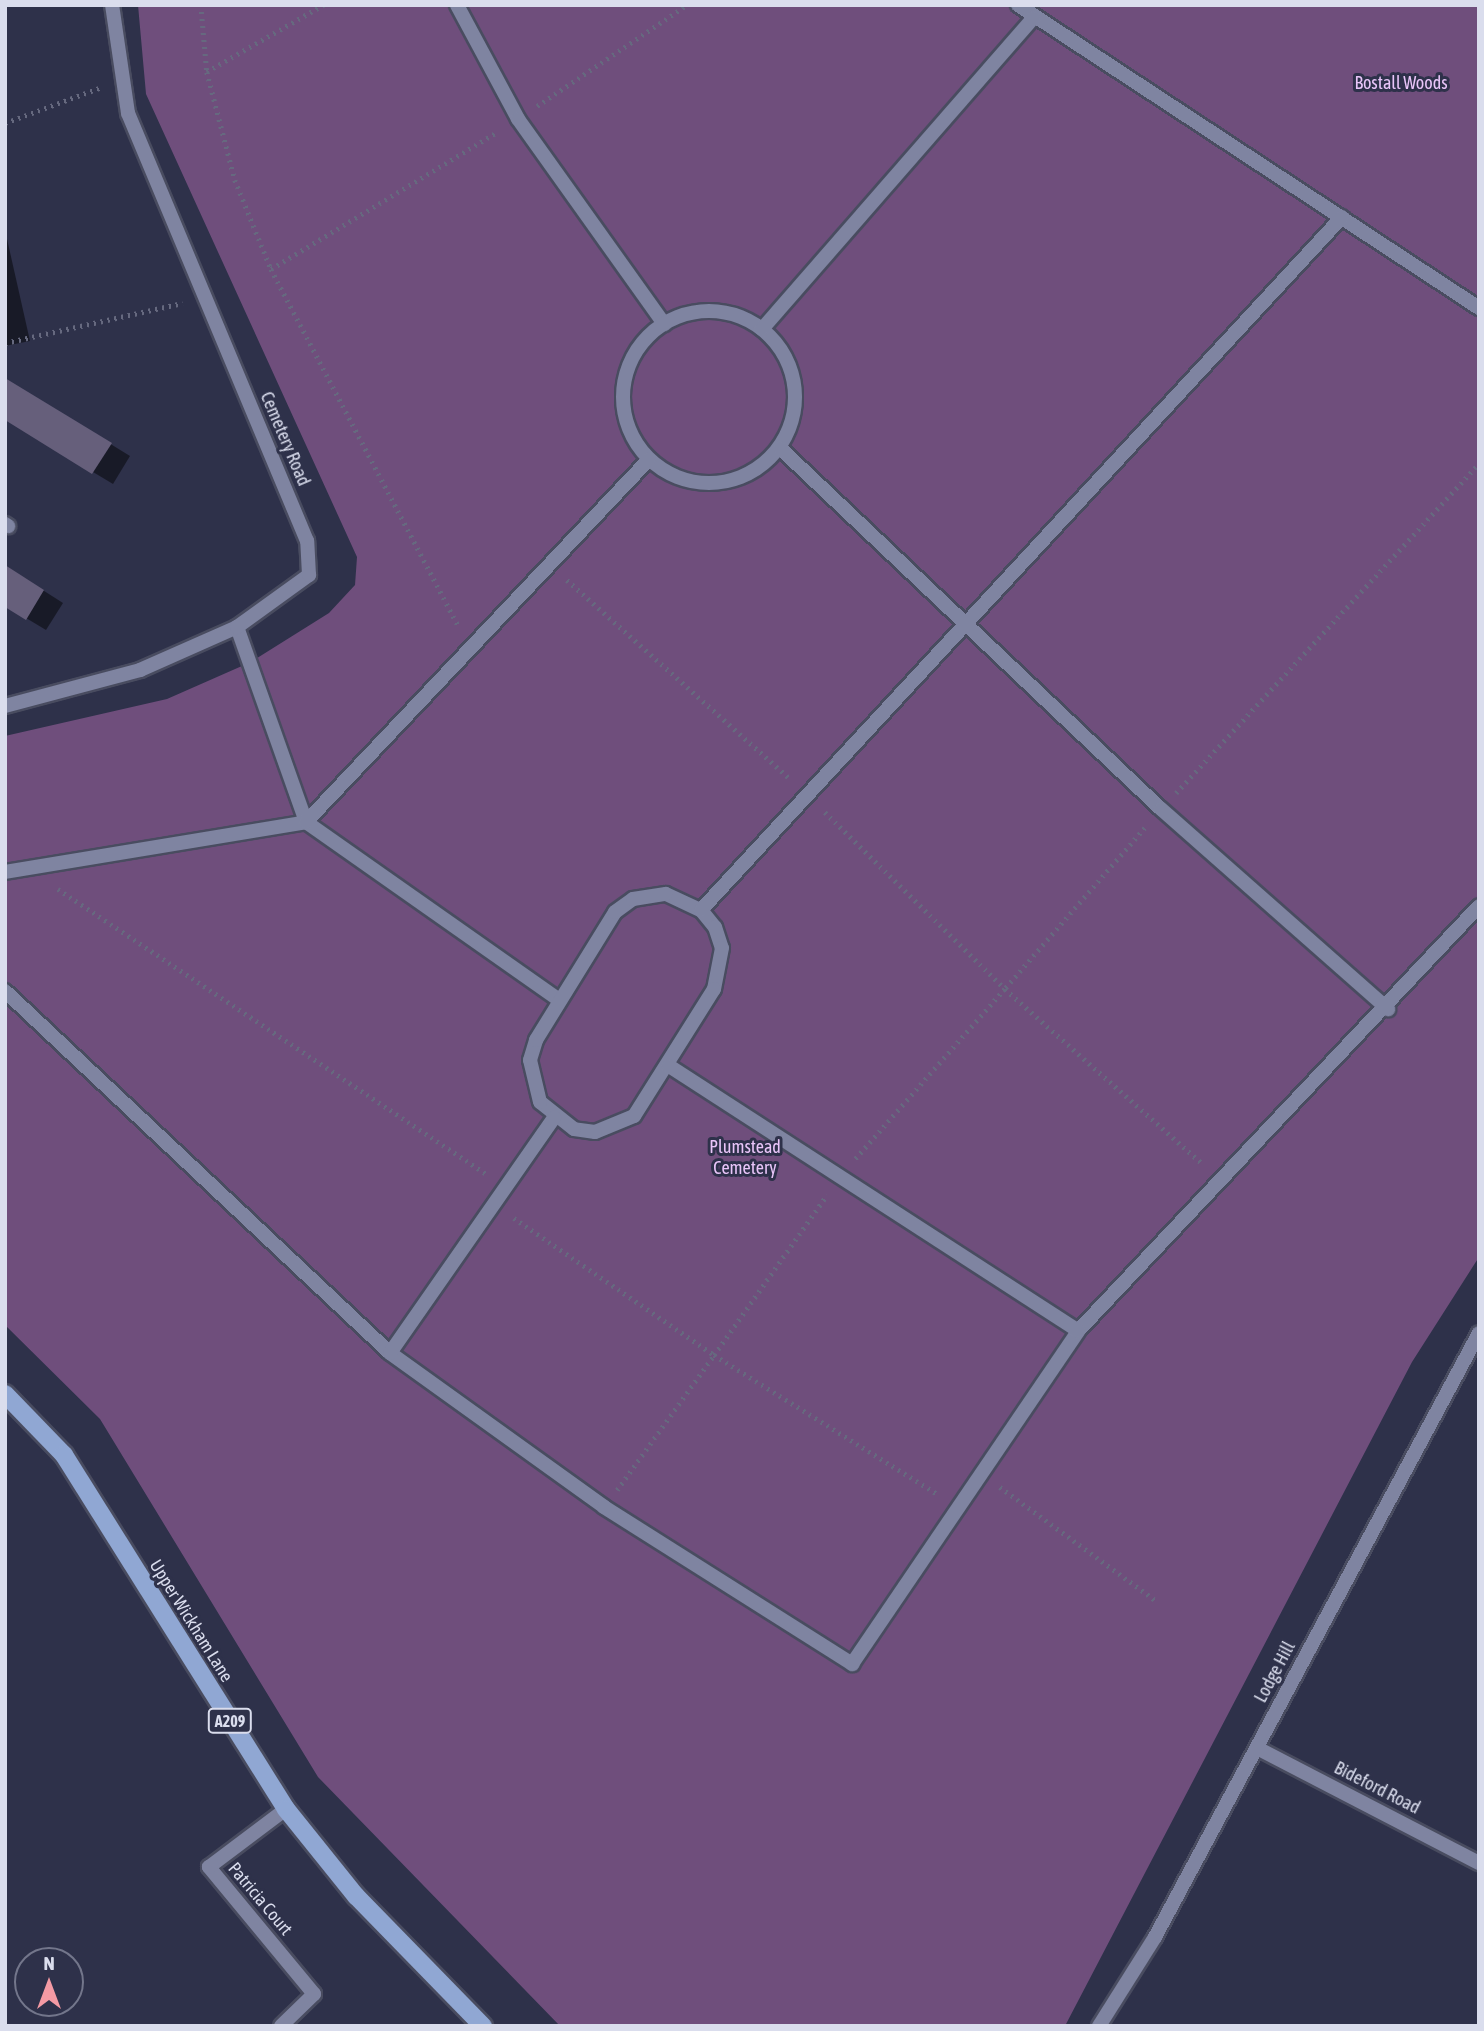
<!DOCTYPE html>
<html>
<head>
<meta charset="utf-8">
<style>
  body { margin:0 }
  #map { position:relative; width:1484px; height:2031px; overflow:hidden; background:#2e314a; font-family:"Asap Condensed",sans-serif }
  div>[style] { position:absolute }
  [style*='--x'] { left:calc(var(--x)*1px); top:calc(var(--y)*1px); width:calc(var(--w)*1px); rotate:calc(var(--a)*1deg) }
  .green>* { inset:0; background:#6f4e7c }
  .shadow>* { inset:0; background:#0007 }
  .building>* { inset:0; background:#665f7b }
  .path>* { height:4.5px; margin-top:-2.25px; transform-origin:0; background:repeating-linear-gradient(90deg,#66697f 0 2px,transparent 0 7px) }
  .roads { filter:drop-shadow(2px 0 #494c60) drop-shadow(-2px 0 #494c60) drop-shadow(0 2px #494c60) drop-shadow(0 -2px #494c60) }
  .service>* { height:14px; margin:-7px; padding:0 7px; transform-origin:7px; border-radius:7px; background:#7f84a1 }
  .service>.ring { margin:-7px; padding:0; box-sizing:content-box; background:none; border:14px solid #7f84a1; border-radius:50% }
  .minor>* { height:14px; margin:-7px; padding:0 7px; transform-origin:7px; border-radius:7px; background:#7f84a1 }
  .primary>* { height:18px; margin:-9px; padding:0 9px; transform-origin:9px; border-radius:9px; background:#90a7d3 }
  span { translate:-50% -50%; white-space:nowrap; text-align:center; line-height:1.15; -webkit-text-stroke:6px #2e314a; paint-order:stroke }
  .shield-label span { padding:2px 5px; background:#2e314a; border:2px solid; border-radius:5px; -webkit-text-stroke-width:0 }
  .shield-label { font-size:16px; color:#dadded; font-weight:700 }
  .park-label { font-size:18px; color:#e9c5f9 }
  .street-label { font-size:18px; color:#dadded }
  .frame { position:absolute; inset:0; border:7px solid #dadded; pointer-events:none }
  .north { position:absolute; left:14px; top:1947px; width:70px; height:70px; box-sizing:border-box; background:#2e314a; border:2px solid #73768b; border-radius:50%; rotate:0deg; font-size:19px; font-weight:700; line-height:28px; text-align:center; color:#dadded }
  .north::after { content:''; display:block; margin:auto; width:24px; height:32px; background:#f49aa4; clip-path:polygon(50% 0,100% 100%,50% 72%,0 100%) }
</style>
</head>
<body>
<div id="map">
  <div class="green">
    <div style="clip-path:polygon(138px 5px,1479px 5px,1479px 1257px,1412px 1362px,1065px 2026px,560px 2026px,318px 1777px,100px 1419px,5px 1325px,5px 736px,167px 699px,251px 662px,329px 613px,355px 585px,357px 557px,146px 94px)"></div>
  </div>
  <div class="shadow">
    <div style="clip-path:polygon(5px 230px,30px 341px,5px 346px)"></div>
    <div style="clip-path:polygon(5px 379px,130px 456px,113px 484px,93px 472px)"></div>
    <div style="clip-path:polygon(5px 566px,63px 603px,46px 630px,26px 618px)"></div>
  </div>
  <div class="building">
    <div style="clip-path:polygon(5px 378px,112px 443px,92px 474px,5px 420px)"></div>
    <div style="clip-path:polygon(5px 565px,44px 590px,26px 620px,5px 607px)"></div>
  </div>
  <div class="path">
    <div style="--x:201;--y:5;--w:67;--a:84.9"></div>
    <div style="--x:324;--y:5;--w:135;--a:150.2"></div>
    <div style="--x:207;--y:72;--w:112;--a:75.5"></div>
    <div style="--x:235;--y:180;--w:96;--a:68"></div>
    <div style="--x:271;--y:269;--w:402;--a:62.3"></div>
    <div style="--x:537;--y:106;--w:181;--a:-34"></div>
    <div style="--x:5;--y:123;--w:103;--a:-20.4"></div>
    <div style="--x:271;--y:269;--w:264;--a:-31.2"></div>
    <div style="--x:5;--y:343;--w:182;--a:-12.7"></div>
    <div style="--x:567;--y:580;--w:299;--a:41.7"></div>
    <div style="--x:1176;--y:793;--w:448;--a:-47.4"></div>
    <div style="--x:825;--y:812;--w:252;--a:44.5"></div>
    <div style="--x:1005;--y:989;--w:229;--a:131.3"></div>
    <div style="--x:1145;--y:828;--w:213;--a:131"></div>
    <div style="--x:1005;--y:989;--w:264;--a:41.5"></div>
    <div style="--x:58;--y:889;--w:516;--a:33.63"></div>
    <div style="--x:514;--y:1218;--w:242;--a:34.4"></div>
    <div style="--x:714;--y:1355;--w:196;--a:-54.8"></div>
    <div style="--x:1000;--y:1487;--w:192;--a:36.1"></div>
    <div style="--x:617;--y:1490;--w:166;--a:-54.3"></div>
    <div style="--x:714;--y:1355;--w:263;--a:31.9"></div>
  </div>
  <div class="roads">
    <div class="service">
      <div style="--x:457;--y:5;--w:129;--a:61.8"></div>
      <div style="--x:518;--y:119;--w:252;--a:54.5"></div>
      <div style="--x:1018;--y:5;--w:552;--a:33.32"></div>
      <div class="ring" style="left:623px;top:311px;width:158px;height:158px"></div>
      <div style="--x:762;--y:329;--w:413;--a:-48.9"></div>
      <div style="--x:780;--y:448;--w:525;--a:43.46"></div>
      <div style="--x:1161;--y:809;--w:303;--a:41.4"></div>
      <div style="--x:237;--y:627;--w:207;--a:70.5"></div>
      <div style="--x:306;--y:822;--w:309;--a:35.1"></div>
      <div style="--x:5;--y:872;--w:305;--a:-9.4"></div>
      <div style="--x:306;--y:822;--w:499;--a:-46.6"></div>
      <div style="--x:666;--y:894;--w:38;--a:25"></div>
      <div style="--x:701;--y:910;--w:22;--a:51"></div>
      <div style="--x:715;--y:927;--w:22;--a:72"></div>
      <div style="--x:722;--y:948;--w:42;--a:101"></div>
      <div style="--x:714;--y:989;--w:150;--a:122.2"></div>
      <div style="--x:634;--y:1116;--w:42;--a:157.7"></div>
      <div style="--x:595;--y:1132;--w:21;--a:-172"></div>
      <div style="--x:574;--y:1129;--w:43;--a:-141.5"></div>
      <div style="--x:540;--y:1102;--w:43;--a:-103.4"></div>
      <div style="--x:530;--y:1060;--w:21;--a:-73"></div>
      <div style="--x:536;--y:1040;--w:150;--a:-58.3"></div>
      <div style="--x:615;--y:912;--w:22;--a:-36"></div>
      <div style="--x:633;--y:899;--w:33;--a:-9"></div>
      <div style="--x:701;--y:910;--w:944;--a:-47.23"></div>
      <div style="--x:5;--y:991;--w:528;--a:43.24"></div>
      <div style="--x:390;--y:1353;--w:264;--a:35.7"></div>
      <div style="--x:604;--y:1507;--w:294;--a:32.3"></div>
      <div style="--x:852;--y:1664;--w:402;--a:-55.8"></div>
      <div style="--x:1078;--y:1331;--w:584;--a:-46.66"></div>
      <div style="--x:669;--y:1066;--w:487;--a:32.9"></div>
      <div style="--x:390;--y:1353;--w:287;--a:-55.1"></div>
    </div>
    <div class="minor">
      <div style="--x:5;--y:524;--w:4;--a:34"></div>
      <div style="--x:5;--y:706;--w:140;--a:-14.9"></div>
      <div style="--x:140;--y:670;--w:106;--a:-23.9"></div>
      <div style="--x:237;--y:627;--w:89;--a:-35.8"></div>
      <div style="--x:309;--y:575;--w:34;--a:-93"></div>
      <div style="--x:307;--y:541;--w:464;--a:-112.7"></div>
      <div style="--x:128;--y:113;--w:109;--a:-98.4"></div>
      <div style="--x:1257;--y:1748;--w:250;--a:27.4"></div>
      <div style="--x:281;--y:2026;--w:46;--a:-44.1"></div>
      <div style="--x:314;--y:1994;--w:165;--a:-129.6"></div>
      <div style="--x:209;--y:1867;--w:96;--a:-37"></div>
      <div style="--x:1099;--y:2026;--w:105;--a:-57.8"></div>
      <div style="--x:1155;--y:1937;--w:685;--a:-61.79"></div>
    </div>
    <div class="primary">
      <div style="--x:5;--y:1394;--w:85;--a:46"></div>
      <div style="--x:64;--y:1455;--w:418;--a:57.9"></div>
      <div style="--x:286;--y:1809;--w:112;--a:51.2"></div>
      <div style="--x:356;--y:1896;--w:182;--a:45.7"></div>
    </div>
  </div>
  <div class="shield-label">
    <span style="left:230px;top:1721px">A209</span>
  </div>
  <div class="park-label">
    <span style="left:1401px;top:83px">Bostall Woods</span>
    <span style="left:745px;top:1158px">Plumstead<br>Cemetery</span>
  </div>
  <div class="street-label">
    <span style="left:285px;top:439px;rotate:67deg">Cemetery Road</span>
    <span style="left:191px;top:1621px;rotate:58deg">Upper Wickham Lane</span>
    <span style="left:1275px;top:1672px;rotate:-62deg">Lodge Hill</span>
    <span style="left:1377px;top:1788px;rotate:27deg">Bideford Road</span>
    <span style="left:260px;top:1899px;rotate:50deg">Patricia Court</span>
  </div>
  <div class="frame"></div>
  <div class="north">N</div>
</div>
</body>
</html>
